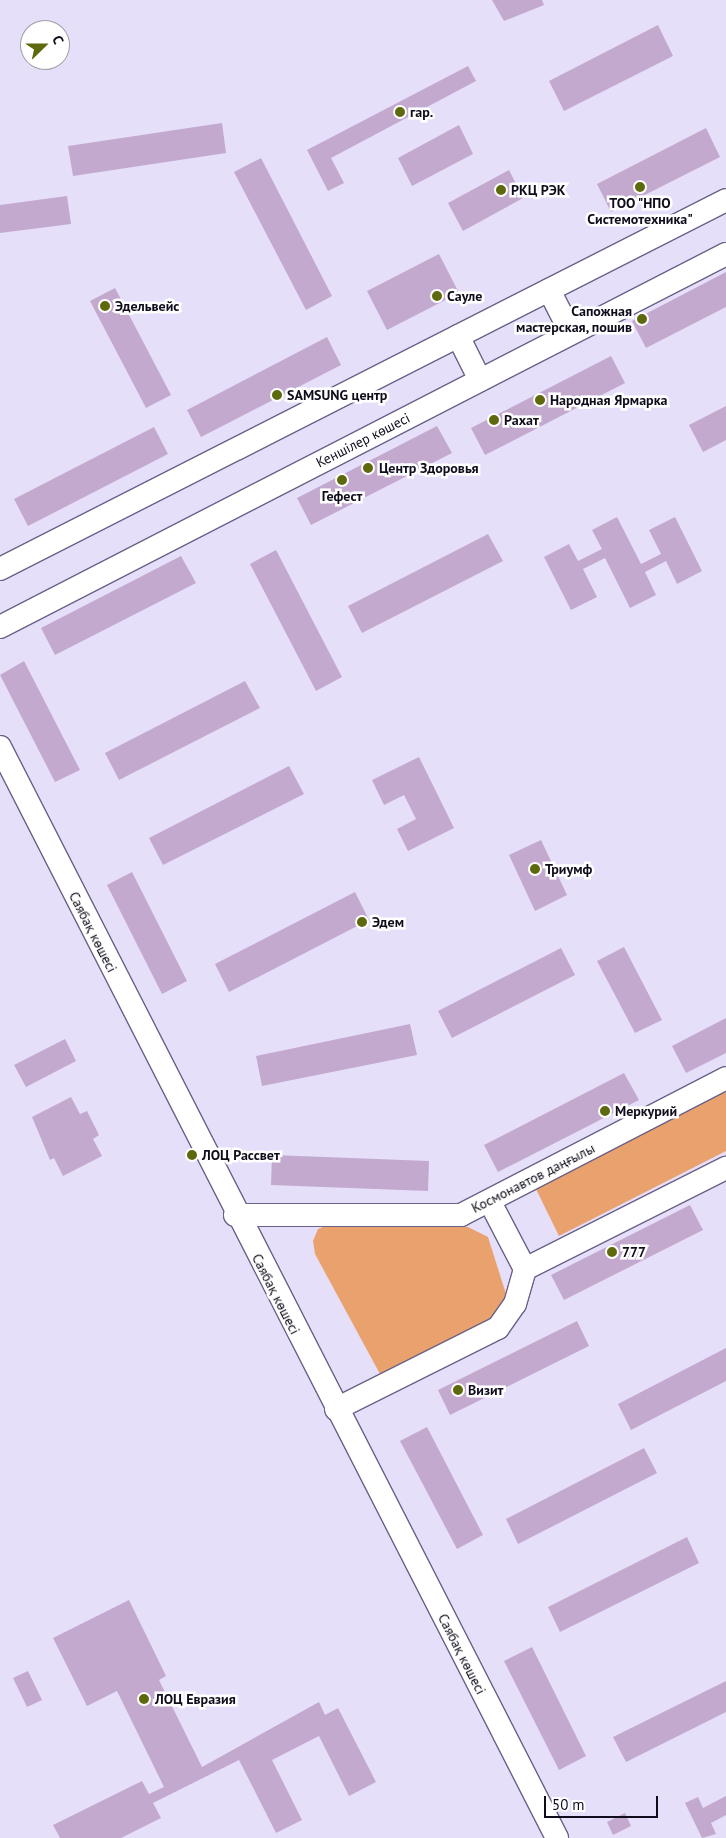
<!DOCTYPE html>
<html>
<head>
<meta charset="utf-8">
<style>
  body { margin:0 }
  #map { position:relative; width:726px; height:1838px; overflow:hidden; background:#e5dffa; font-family:"PT Sans",sans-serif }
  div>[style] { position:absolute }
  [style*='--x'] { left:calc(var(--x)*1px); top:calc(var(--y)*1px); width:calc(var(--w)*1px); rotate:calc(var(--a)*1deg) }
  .green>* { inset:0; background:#e9a16d }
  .building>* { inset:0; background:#c4a9cf }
  .roads { filter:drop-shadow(1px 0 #6b6187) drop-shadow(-1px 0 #6b6187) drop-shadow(0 1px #6b6187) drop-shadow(0 -1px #6b6187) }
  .minor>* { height:22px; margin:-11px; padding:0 11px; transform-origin:11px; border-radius:11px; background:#fff }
  .dots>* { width:14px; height:14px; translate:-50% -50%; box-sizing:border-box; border:2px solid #fff; border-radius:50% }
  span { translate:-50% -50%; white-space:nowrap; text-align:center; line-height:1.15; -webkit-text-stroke:5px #fff; paint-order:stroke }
  .poi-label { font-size:14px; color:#100c1b; font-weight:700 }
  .left { translate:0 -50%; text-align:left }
  .right { translate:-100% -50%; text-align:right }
  .street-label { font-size:14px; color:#100c1b }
  .north { position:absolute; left:20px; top:20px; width:50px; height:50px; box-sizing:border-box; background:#fff; border:1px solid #9f9ea4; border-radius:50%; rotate:68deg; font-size:14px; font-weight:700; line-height:20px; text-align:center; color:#100c1b }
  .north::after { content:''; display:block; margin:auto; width:18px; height:22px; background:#5e680c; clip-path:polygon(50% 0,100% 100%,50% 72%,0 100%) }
  .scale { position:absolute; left:544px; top:1796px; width:114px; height:22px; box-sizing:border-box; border:2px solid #100c1b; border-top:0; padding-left:6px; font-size:15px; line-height:18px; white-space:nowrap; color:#100c1b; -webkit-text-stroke:4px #fff; paint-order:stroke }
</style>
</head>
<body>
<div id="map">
  <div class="green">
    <div style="clip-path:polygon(726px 1088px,726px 1151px,559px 1236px,534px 1185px)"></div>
    <div style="clip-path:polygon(328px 1225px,468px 1227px,488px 1237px,506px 1294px,501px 1313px,489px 1324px,392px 1376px,380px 1374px,315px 1254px,313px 1241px,318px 1229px)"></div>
  </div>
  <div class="building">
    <div style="clip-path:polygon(492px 0,542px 0,544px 5px,504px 21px)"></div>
    <div style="clip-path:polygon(658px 25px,673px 56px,564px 111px,549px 81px)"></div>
    <div style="clip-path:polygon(468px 66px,476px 81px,331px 158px,344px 183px,328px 191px,307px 150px)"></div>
    <div style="clip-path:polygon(222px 123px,226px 153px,73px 176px,68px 146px)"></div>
    <div style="clip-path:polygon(459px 125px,473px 154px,412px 186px,398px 158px)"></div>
    <div style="clip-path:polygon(706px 128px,720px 157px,611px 212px,597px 184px)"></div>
    <div style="clip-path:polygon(261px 158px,332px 296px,306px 310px,234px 172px)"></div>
    <div style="clip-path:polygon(509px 170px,523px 198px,463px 231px,448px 203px)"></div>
    <div style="clip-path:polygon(67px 196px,71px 224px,0 233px,0 205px)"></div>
    <div style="clip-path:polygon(439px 254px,459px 293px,387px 330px,367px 291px)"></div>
    <div style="clip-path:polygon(726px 272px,726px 307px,646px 348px,632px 321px)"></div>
    <div style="clip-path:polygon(115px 288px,171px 395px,146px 408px,90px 301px)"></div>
    <div style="clip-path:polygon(327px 337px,341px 365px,201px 437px,187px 410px)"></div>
    <div style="clip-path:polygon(611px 356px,625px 383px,485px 455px,471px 428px)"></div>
    <div style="clip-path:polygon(726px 406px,726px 440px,703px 452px,689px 425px)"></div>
    <div style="clip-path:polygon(437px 426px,452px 453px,311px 525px,297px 498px)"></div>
    <div style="clip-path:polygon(154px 427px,168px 454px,28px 526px,14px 499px)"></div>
    <div style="clip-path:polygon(617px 517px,641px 564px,661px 554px,649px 530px,675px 517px,702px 571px,677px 584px,666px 561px,645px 572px,656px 595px,630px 608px,605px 558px,583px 569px,597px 597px,571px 610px,544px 557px,569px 544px,578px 561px,602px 549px,592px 530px)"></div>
    <div style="clip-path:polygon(488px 534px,503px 561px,362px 633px,348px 606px)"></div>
    <div style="clip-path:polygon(276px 550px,342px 677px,316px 691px,250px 564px)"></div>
    <div style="clip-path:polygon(181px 556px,196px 583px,55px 655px,41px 628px)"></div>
    <div style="clip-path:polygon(24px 661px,80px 770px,55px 782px,0 675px)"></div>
    <div style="clip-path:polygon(245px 681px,260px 708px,119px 780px,105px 753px)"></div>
    <div style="clip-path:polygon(419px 757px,454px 828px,408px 851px,397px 829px,416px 819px,404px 795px,384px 805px,372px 780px)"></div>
    <div style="clip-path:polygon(289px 766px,304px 794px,163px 865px,149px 838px)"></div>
    <div style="clip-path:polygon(541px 840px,567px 895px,535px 911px,509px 855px)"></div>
    <div style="clip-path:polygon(132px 872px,187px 981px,162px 994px,107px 885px)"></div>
    <div style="clip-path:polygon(355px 892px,369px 920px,229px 992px,215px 964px)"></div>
    <div style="clip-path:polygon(624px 947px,662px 1020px,635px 1033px,597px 961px)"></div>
    <div style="clip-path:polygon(561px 948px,575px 975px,452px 1038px,438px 1011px)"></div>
    <div style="clip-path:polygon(726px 1018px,726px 1053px,686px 1073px,672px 1046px)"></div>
    <div style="clip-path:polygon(410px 1024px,417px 1055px,262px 1086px,256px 1056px)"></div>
    <div style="clip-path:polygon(65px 1039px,76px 1061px,26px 1087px,14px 1065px)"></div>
    <div style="clip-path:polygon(624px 1073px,639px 1100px,498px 1172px,484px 1145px)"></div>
    <div style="clip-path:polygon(71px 1097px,80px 1114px,87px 1111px,99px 1135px,93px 1139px,102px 1156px,63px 1176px,54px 1158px,50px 1160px,32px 1117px)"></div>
    <div style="clip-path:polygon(272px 1155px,429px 1161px,428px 1191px,271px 1185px)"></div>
    <div style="clip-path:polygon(690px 1205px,703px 1230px,564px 1300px,551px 1275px)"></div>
    <div style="clip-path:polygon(577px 1321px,589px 1346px,450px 1415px,438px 1390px)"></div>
    <div style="clip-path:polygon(726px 1348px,726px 1381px,631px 1430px,618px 1404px)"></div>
    <div style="clip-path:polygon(427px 1427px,483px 1535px,457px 1549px,400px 1441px)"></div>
    <div style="clip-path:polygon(644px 1448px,657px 1473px,518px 1544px,506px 1519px)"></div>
    <div style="clip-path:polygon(687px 1537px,699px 1563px,560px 1632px,548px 1607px)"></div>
    <div style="clip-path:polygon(129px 1600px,166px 1676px,159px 1680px,202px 1767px,319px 1702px,325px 1715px,338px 1708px,376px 1782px,349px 1796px,319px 1736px,272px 1760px,302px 1820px,276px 1833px,239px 1760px,153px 1803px,161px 1818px,121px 1838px,60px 1838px,53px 1825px,142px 1781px,149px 1794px,164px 1787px,117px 1691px,87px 1706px,53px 1638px)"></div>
    <div style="clip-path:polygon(532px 1647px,586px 1756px,559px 1770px,504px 1661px)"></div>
    <div style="clip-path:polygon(28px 1671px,42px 1700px,27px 1707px,13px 1678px)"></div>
    <div style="clip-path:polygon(726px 1681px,726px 1712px,626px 1762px,613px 1737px)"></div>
    <div style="clip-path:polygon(726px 1796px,726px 1815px,711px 1823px,716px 1834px,702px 1838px,685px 1803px,698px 1797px,703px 1808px)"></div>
    <div style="clip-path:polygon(625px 1813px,631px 1826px,613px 1835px,607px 1822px)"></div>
  </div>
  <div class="roads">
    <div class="minor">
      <div style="--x:549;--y:290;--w:48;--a:62.9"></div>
      <div style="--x:458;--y:336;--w:49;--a:63.4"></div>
      <div style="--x:0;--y:569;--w:814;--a:-26.94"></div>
      <div style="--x:0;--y:627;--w:816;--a:-27.19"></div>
      <div style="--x:0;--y:747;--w:1225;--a:62.95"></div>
      <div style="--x:490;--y:1202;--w:76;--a:62.4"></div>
      <div style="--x:235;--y:1215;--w:226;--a:0"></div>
      <div style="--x:461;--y:1215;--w:298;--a:-27.3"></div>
      <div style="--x:336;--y:1409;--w:181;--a:-26.6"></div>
      <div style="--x:498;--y:1328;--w:29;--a:-55"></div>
      <div style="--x:515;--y:1304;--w:36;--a:-74"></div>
      <div style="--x:525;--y:1269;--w:225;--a:-26.7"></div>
    </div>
  </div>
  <div class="dots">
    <div style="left:400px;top:112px;background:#5e680c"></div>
    <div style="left:640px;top:187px;background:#5e680c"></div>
    <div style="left:501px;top:190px;background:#5e680c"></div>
    <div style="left:437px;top:296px;background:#5e680c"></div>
    <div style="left:105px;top:306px;background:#5e680c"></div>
    <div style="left:642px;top:319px;background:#5e680c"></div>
    <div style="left:277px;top:395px;background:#5e680c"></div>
    <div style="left:540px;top:400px;background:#5e680c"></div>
    <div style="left:494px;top:420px;background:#5e680c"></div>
    <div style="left:368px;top:468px;background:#5e680c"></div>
    <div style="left:342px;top:480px;background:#5e680c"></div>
    <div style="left:535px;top:869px;background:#5e680c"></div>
    <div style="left:362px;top:922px;background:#5e680c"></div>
    <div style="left:605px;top:1111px;background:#5e680c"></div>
    <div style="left:192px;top:1155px;background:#5e680c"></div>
    <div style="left:612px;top:1252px;background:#5e680c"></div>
    <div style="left:458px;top:1390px;background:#5e680c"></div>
    <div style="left:144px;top:1699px;background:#5e680c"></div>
  </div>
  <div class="poi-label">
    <span class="left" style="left:410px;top:112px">гар.</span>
    <span class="left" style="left:511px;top:190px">РКЦ РЭК</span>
    <span style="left:640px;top:211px">ТОО "НПО<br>Системотехника"</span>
    <span class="left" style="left:447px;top:296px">Сауле</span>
    <span class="left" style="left:115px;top:306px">Эдельвейс</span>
    <span class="right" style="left:632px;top:319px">Сапожная<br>мастерская, пошив</span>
    <span class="left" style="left:287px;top:395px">SAMSUNG центр</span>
    <span class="left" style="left:550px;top:400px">Народная Ярмарка</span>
    <span class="left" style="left:504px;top:420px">Рахат</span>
    <span class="left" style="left:379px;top:468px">Центр Здоровья</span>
    <span style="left:342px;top:496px">Гефест</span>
    <span class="left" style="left:545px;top:869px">Триумф</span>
    <span class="left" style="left:372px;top:922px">Эдем</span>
    <span class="left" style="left:615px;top:1111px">Меркурий</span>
    <span class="left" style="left:202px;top:1155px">ЛОЦ Рассвет</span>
    <span class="left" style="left:622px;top:1252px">777</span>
    <span class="left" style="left:468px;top:1390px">Визит</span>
    <span class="left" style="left:155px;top:1699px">ЛОЦ Евразия</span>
  </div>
  <div class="street-label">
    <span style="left:363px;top:440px;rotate:-27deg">Кеншілер көшесі</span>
    <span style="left:93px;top:932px;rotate:63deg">Саябақ көшесі</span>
    <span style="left:533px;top:1178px;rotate:-27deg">Космонавтов даңғылы</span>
    <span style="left:276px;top:1294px;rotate:63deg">Саябақ көшесі</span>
    <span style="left:462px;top:1654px;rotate:63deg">Саябақ көшесі</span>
  </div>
  <div class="north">С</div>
  <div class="scale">50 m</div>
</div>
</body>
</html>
